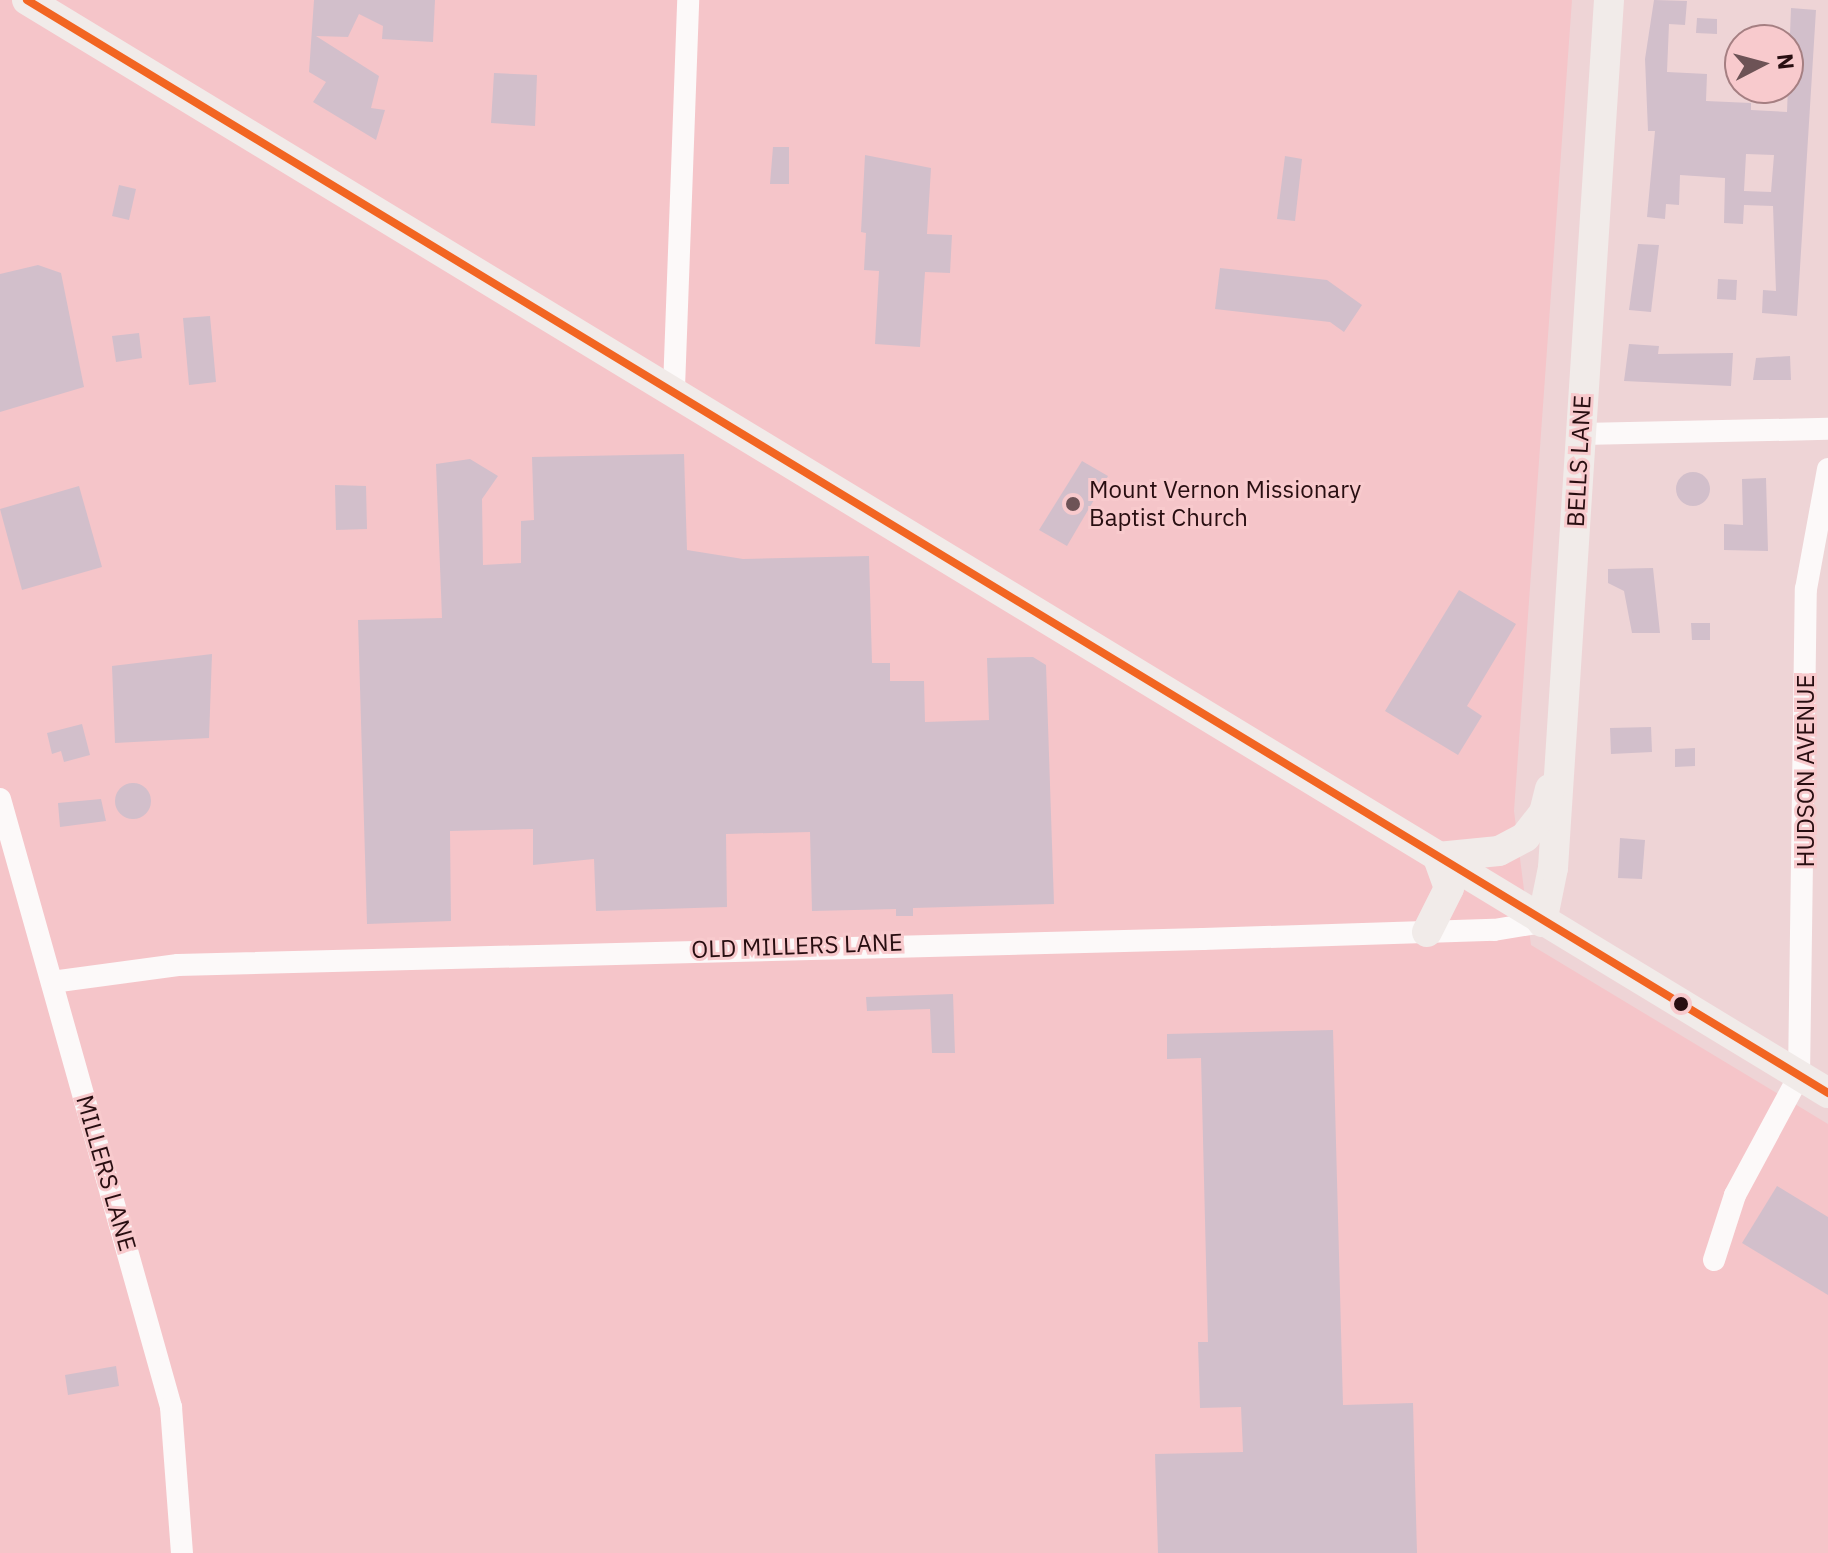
<!DOCTYPE html>
<html>
<head>
<meta charset="utf-8">
<style>
  body { margin:0 }
  #map { position:relative; width:1828px; height:1553px; overflow:hidden; background:#eed4d6; font-family:"IBM Plex Sans",sans-serif }
  div>[style] { position:absolute }
  [style*='--x'] { left:calc(var(--x)*1px); top:calc(var(--y)*1px); width:calc(var(--w)*1px); rotate:calc(var(--a)*1deg) }
  .built>* { inset:0; background:#f5c5c9 }
  .building>* { inset:0; background:#d2bfcb }
  .round { border-radius:50% }
  .street>* { height:22px; margin:-11px; padding:0 11px; transform-origin:11px; border-radius:11px; background:#fcf9f9 }
  .secondary>* { height:30px; margin:-15px; padding:0 15px; transform-origin:15px; border-radius:15px; background:#f1ebe9 }
  .bus-1>* { height:8px; margin:-4px; padding:0 4px; transform-origin:4px; border-radius:4px; background:#f26522 }
  .dots>* { width:22px; height:22px; translate:-50% -50%; box-sizing:border-box; border:4px solid #f8cacd; border-radius:50% }
  span { translate:-50% -50%; white-space:nowrap; text-align:center; line-height:1.15; -webkit-text-stroke:6px #f8cacd; paint-order:stroke }
  .street-label { font-size:24px; color:#280e11 }
  .poi-label { font-size:24px; color:#280e11 }
  .left { translate:0 -50%; text-align:left }
  .north { position:absolute; left:1724px; top:24px; width:80px; height:80px; box-sizing:border-box; background:#f8cacd; border:2px solid #a57f82; border-radius:50%; rotate:84deg; font-size:22px; font-weight:700; line-height:32px; text-align:center; color:#280e11 }
  .north::after { content:''; display:block; margin:auto; width:28px; height:36px; background:#6d5356; clip-path:polygon(50% 0,100% 100%,50% 72%,0 100%) }
</style>
</head>
<body>
<div id="map">
  <div class="built">
    <div style="clip-path:polygon(0 0,1572px 0,1514px 811px,1531px 945px,1828px 1124px,1828px 1553px,0 1553px)"></div>
  </div>
  <div class="building">
    <div style="clip-path:polygon(314px 0,435px 0,433px 42px,382px 39px,383px 26px,359px 14px,348px 37px,316px 36px,379px 76px,371px 108px,385px 110px,376px 140px,313px 102px,326px 82px,309px 72px)"></div>
    <div style="clip-path:polygon(evenodd,1654px 0,1687px 1px,1685px 25px,1669px 24px,1667px 72px,1707px 74px,1706px 101px,1751px 103px,1751px 110px,1787px 112px,1791px 8px,1816px 10px,1797px 316px,1762px 313px,1763px 290px,1776px 291px,1773px 206px,1744px 205px,1743px 224px,1724px 223px,1725px 178px,1680px 175px,1679px 205px,1666px 204px,1665px 219px,1647px 217px,1655px 131px,1648px 131px,1645px 59px,1654px 0,1746px 154px,1774px 155px,1771px 192px,1744px 191px,1746px 154px)"></div>
    <div style="clip-path:polygon(1697px 18px,1717px 19px,1717px 34px,1696px 33px)"></div>
    <div style="clip-path:polygon(494px 73px,537px 75px,535px 126px,491px 123px)"></div>
    <div style="clip-path:polygon(773px 147px,789px 147px,789px 184px,770px 184px)"></div>
    <div style="clip-path:polygon(865px 155px,931px 168px,927px 234px,952px 235px,950px 273px,925px 272px,920px 347px,875px 344px,879px 271px,864px 270px,866px 233px,861px 232px)"></div>
    <div style="clip-path:polygon(1285px 156px,1302px 159px,1295px 221px,1277px 219px)"></div>
    <div style="clip-path:polygon(119px 185px,136px 189px,129px 220px,112px 216px)"></div>
    <div style="clip-path:polygon(1638px 244px,1659px 245px,1651px 312px,1629px 310px)"></div>
    <div style="clip-path:polygon(38px 265px,61px 273px,84px 387px,0 412px,0 274px)"></div>
    <div style="clip-path:polygon(1220px 268px,1327px 280px,1362px 305px,1344px 332px,1330px 322px,1215px 309px)"></div>
    <div style="clip-path:polygon(1718px 279px,1737px 280px,1736px 300px,1717px 299px)"></div>
    <div style="clip-path:polygon(210px 316px,216px 382px,189px 385px,183px 318px)"></div>
    <div style="clip-path:polygon(139px 333px,142px 358px,116px 362px,112px 336px)"></div>
    <div style="clip-path:polygon(1629px 344px,1659px 346px,1658px 354px,1733px 353px,1731px 386px,1624px 381px)"></div>
    <div style="clip-path:polygon(1790px 356px,1791px 380px,1753px 380px,1756px 358px)"></div>
    <div style="clip-path:polygon(684px 454px,687px 550px,743px 559px,869px 556px,872px 663px,890px 663px,890px 681px,924px 681px,925px 722px,989px 720px,987px 658px,1033px 657px,1046px 665px,1054px 904px,913px 908px,913px 916px,896px 916px,896px 909px,812px 911px,810px 832px,726px 834px,727px 907px,596px 911px,594px 859px,533px 865px,533px 829px,450px 831px,451px 921px,367px 924px,358px 620px,442px 618px,436px 464px,470px 459px,498px 476px,482px 499px,483px 565px,521px 563px,521px 521px,534px 520px,532px 457px)"></div>
    <div style="clip-path:polygon(1082px 461px,1108px 476px,1067px 546px,1039px 530px)"></div>
    <div class="round" style="left:1676px;top:472px;width:34px;height:34px"></div>
    <div style="clip-path:polygon(1766px 478px,1768px 551px,1724px 550px,1724px 524px,1743px 525px,1742px 479px)"></div>
    <div style="clip-path:polygon(335px 485px,366px 486px,367px 529px,336px 530px)"></div>
    <div style="clip-path:polygon(79px 486px,102px 567px,22px 590px,0 509px)"></div>
    <div style="clip-path:polygon(1653px 568px,1660px 633px,1632px 633px,1624px 591px,1608px 583px,1608px 569px)"></div>
    <div style="clip-path:polygon(1459px 590px,1516px 624px,1467px 706px,1482px 716px,1458px 755px,1385px 711px)"></div>
    <div style="clip-path:polygon(1691px 623px,1710px 623px,1710px 640px,1692px 640px)"></div>
    <div style="clip-path:polygon(212px 654px,209px 738px,115px 743px,112px 666px)"></div>
    <div style="clip-path:polygon(82px 724px,90px 755px,64px 762px,61px 751px,52px 754px,47px 733px)"></div>
    <div style="clip-path:polygon(1651px 727px,1652px 752px,1611px 754px,1610px 728px)"></div>
    <div style="clip-path:polygon(1695px 748px,1695px 766px,1675px 767px,1675px 749px)"></div>
    <div class="round" style="left:115px;top:783px;width:36px;height:36px"></div>
    <div style="clip-path:polygon(101px 799px,106px 821px,60px 827px,58px 803px)"></div>
    <div style="clip-path:polygon(1620px 838px,1645px 840px,1642px 879px,1618px 878px)"></div>
    <div style="clip-path:polygon(953px 994px,955px 1053px,932px 1053px,930px 1009px,867px 1011px,866px 997px)"></div>
    <div style="clip-path:polygon(1333px 1030px,1343px 1405px,1413px 1403px,1417px 1553px,1158px 1553px,1155px 1454px,1243px 1452px,1241px 1407px,1200px 1408px,1198px 1342px,1208px 1342px,1201px 1058px,1167px 1059px,1167px 1034px)"></div>
    <div style="clip-path:polygon(1777px 1186px,1828px 1217px,1828px 1295px,1742px 1243px)"></div>
    <div style="clip-path:polygon(116px 1366px,119px 1386px,68px 1395px,65px 1375px)"></div>
  </div>
  <div class="street">
    <div style="--x:674;--y:388;--w:388;--a:-87.9"></div>
    <div style="--x:1582;--y:434;--w:246;--a:-1.2"></div>
    <div style="--x:0;--y:799;--w:632;--a:74.29"></div>
    <div style="--x:171;--y:1407;--w:146;--a:85.7"></div>
    <div style="--x:52;--y:982;--w:127;--a:-7.7"></div>
    <div style="--x:178;--y:965;--w:1025;--a:-1.45"></div>
    <div style="--x:1203;--y:939;--w:291;--a:-1.8"></div>
    <div style="--x:1494;--y:930;--w:49;--a:-9.5"></div>
    <div style="--x:1714;--y:1260;--w:68;--a:-72.1"></div>
    <div style="--x:1735;--y:1195;--w:135;--a:-61.7"></div>
    <div style="--x:1799;--y:1076;--w:487;--a:-89.2"></div>
    <div style="--x:1806;--y:589;--w:122;--a:-79.6"></div>
  </div>
  <div class="secondary">
    <div style="--x:27;--y:0;--w:2107;--a:31.25"></div>
    <div style="--x:1542;--y:922;--w:55;--a:-78.5"></div>
    <div style="--x:1553;--y:868;--w:870;--a:-86.31"></div>
    <div style="--x:1427;--y:932;--w:49;--a:-63.4"></div>
    <div style="--x:1449;--y:888;--w:33;--a:-110"></div>
    <div style="--x:1438;--y:857;--w:61;--a:-5.6"></div>
    <div style="--x:1499;--y:851;--w:30;--a:-28"></div>
    <div style="--x:1525;--y:837;--w:31;--a:-52"></div>
    <div style="--x:1544;--y:813;--w:25;--a:-76"></div>
  </div>
  <div class="bus-1">
    <div style="--x:27;--y:0;--w:2107;--a:31.25"></div>
  </div>
  <div class="dots">
    <div style="left:1073px;top:504px;background:#6d5356"></div>
    <div style="left:1681px;top:1004px;background:#280e11"></div>
  </div>
  <div class="street-label">
    <span style="left:1579px;top:461px;rotate:-87deg">BELLS LANE</span>
    <span style="left:1806px;top:771px;rotate:-90deg">HUDSON AVENUE</span>
    <span style="left:797px;top:946px;rotate:-2deg">OLD MILLERS LANE</span>
    <span style="left:106px;top:1173px;rotate:74deg">MILLERS LANE</span>
  </div>
  <div class="poi-label">
    <span class="left" style="left:1089px;top:504px">Mount Vernon Missionary<br>Baptist Church</span>
  </div>
  <div class="north">N</div>
</div>
</body>
</html>
